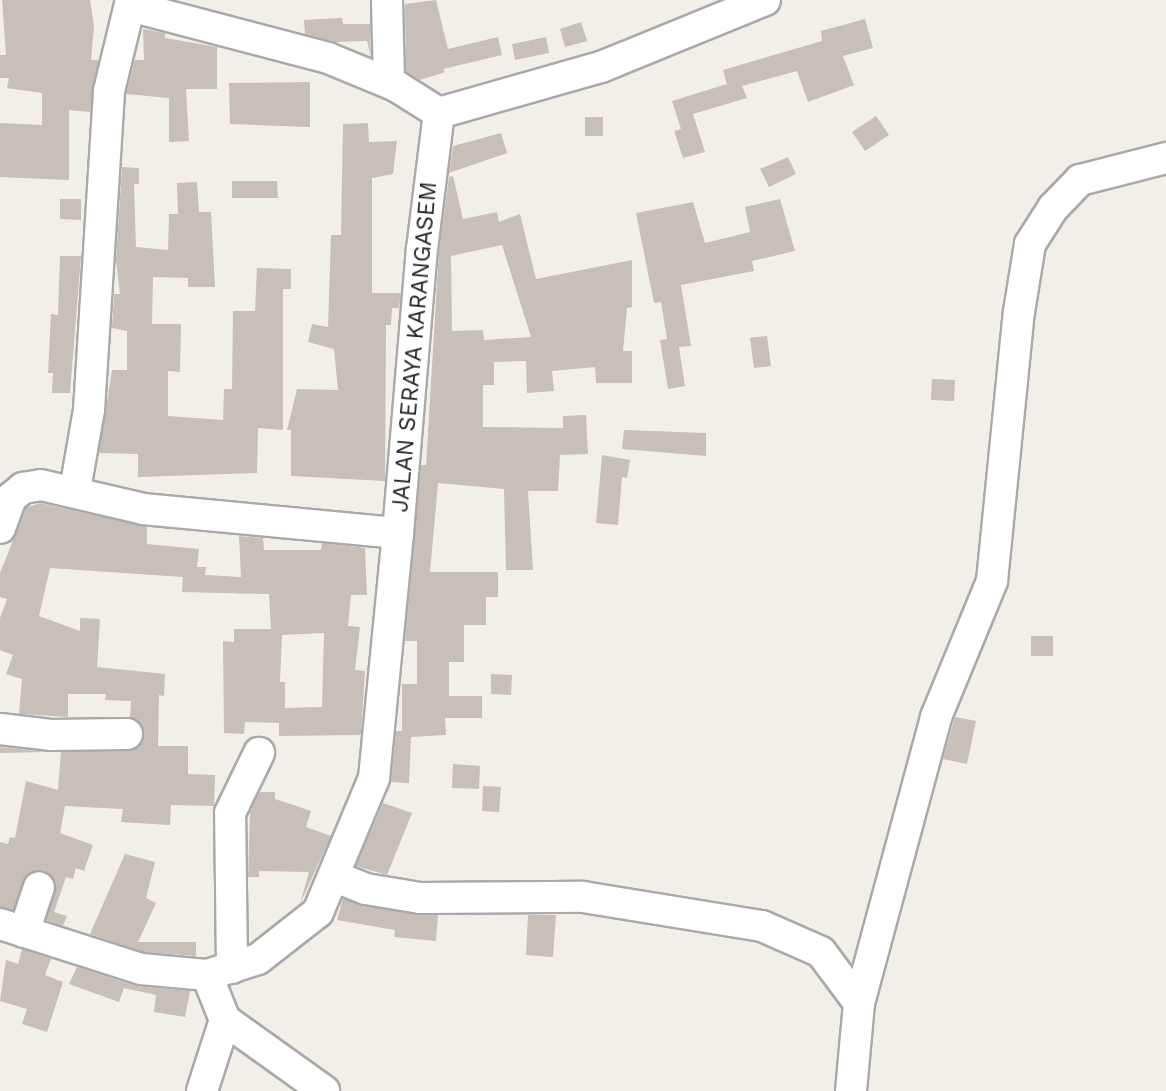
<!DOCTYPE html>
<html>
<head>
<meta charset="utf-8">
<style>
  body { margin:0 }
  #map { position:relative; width:1166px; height:1091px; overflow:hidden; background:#f2efe9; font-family:"Work Sans",sans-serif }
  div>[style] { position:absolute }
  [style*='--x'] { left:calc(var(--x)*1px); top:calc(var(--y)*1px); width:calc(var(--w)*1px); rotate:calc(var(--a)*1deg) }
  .building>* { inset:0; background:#c7bfb8 }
  .roads { filter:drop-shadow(2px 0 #a9a9a9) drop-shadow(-2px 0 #a9a9a9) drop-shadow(0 2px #a9a9a9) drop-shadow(0 -2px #a9a9a9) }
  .minor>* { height:30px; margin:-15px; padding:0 15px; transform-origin:15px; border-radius:15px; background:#fff }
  span { translate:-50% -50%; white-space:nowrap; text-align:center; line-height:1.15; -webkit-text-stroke:5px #fff; paint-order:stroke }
  .street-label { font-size:23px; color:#222 }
</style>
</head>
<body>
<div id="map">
  <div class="building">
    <div style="clip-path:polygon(2px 0,90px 0,94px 26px,91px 60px,99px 60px,90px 112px,69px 110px,69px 180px,0 177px,0 123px,42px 125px,42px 93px,7px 88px,9px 78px,0 78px,0 55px,6px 55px)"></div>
    <div style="clip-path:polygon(436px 0,448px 49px,498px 37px,502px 55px,443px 69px,445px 72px,420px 80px,406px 72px,405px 4px)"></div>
    <div style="clip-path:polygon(342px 18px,343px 24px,370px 24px,371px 57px,367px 41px,336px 42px,305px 34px,304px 20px)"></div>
    <div style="clip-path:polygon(865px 19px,873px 48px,843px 56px,854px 85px,808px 102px,797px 71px,742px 86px,747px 98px,693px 114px,705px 152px,683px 158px,674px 131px,681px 129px,672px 101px,727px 84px,723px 70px,822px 41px,821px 31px)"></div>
    <div style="clip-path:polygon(581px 22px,587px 41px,565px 47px,560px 29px)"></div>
    <div style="clip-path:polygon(143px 29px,165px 33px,165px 38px,217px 47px,217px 89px,186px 89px,189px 141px,169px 142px,169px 98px,126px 94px,135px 60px,144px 60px)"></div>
    <div style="clip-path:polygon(546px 37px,549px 53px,515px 60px,512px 44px)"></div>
    <div style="clip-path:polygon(310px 82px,310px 127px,230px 124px,229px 83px)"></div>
    <div style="clip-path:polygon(876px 116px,889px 135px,865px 151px,852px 132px)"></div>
    <div style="clip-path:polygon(585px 117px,603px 117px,603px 136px,585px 136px)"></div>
    <div style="clip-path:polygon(368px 123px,369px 142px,397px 141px,393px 174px,372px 178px,372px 293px,401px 293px,399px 308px,392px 308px,391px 325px,386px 325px,385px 481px,291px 476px,291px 430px,287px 430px,297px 389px,338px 390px,334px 349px,308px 342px,312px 324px,328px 327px,331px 235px,341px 235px,343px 124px)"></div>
    <div style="clip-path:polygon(501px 133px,507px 153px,449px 173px,453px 146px)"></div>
    <div style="clip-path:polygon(788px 157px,796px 174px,769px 187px,760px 169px)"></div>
    <div style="clip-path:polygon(122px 167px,139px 168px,139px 184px,134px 184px,136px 247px,168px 250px,169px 214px,178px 214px,177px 183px,197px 182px,199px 212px,211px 212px,215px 287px,188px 287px,188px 278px,153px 277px,152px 324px,181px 324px,180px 372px,168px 371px,168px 416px,223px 420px,224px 389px,232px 389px,233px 311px,255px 311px,257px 268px,291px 269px,291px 289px,283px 289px,283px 430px,258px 428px,257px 473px,138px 477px,138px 454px,99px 453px,112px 370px,127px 370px,127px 331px,112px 328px,114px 294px,120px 294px,116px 260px)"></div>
    <div style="clip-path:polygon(evenodd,453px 176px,463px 219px,497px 212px,499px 222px,520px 214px,536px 279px,632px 260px,632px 307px,627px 308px,623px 351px,632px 351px,632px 383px,596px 383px,595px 367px,552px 371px,554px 391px,527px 393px,526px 361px,494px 362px,494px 385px,483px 385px,483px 427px,563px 428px,563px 416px,586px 415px,588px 454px,560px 455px,558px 491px,528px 491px,533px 570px,506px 570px,504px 489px,438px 483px,430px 572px,498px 572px,498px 597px,486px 597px,486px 625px,464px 625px,464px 662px,449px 662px,449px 696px,482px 696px,482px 718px,445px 718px,446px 735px,411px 737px,409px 783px,391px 782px,396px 731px,402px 731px,402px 684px,417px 684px,417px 641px,405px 641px,421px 465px,426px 465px,439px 251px,449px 177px,453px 176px,502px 245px,531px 337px,484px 340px,483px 330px,452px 331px,451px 256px,502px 245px)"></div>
    <div style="clip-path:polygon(232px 181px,277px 181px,278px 198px,232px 198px)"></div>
    <div style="clip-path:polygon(60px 199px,81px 199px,81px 220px,60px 219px)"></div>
    <div style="clip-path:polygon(780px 199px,795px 251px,752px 261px,754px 271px,681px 285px,691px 346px,679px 347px,685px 386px,668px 389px,660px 340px,667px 339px,661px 302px,654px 303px,636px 213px,693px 202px,705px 243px,750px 232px,745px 207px)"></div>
    <div style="clip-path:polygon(60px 256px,81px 256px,70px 393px,52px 393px,53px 373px,48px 373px,51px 314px,58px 315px)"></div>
    <div style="clip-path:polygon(767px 336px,771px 366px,754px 368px,750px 338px)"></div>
    <div style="clip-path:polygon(932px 379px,955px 380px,954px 401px,931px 400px)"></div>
    <div style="clip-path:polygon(624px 430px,706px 433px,706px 456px,622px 449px)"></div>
    <div style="clip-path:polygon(602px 455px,630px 460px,627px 478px,622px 477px,618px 525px,596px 523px)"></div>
    <div style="clip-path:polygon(evenodd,40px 503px,147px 527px,147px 544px,199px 549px,197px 567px,206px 567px,205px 575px,241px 577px,239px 536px,263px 538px,264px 550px,321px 550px,322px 543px,365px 548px,367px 595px,351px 595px,348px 626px,360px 627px,355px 670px,365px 671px,361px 735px,279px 736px,279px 723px,245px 722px,244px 734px,224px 733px,223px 641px,234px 642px,234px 629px,271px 629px,269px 594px,182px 592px,183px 577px,50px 568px,39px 616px,80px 631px,80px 618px,100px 619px,97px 667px,165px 674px,164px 696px,159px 695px,158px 746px,188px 746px,188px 774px,215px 775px,214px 806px,171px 805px,170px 825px,121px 822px,123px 809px,65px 806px,60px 833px,93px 845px,84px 871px,76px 868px,73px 879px,66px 877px,54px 912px,67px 916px,63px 926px,46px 920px,56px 884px,44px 870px,27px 874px,13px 910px,0 907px,0 842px,8px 844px,10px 837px,15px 838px,26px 781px,58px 790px,61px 752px,128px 751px,142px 743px,144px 733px,142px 725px,130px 717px,131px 701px,105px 700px,106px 694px,68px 694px,68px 717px,19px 714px,22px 679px,6px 674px,13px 655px,0 650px,0 618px,7px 599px,0 597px,0 573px,26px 508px,40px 503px,324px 633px,322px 707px,285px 708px,285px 682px,280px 682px,282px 635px,324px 633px)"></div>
    <div style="clip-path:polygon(1031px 636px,1053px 636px,1053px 656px,1031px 656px)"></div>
    <div style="clip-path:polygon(491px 674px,512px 675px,511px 695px,491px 694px)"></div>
    <div style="clip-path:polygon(955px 717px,976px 721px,967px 764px,943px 759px)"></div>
    <div style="clip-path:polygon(0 747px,47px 752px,0 753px)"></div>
    <div style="clip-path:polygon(453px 764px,480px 766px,479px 789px,452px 788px)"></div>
    <div style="clip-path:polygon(483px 786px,501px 787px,499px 812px,482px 811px)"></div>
    <div style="clip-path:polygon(260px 792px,275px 792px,275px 799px,311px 811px,306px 827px,331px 836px,300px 904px,309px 872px,259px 871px,259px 877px,248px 877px,250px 812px)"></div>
    <div style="clip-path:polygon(383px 803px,412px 813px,387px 875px,356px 866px)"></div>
    <div style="clip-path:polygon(125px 854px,155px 862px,146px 898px,156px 903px,138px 942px,196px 942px,196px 956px,144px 952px,90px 934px)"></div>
    <div style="clip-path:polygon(343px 898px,363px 906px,438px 915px,436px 941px,394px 937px,395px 930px,337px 920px)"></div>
    <div style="clip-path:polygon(528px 915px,556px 915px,553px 957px,526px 955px)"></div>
    <div style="clip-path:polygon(22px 949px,51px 959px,45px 975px,63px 982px,47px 1032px,22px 1024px,27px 1009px,0 1001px,6px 960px,18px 964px)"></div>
    <div style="clip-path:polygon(77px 967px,136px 986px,190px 991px,185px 1017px,154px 1012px,156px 995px,124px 988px,119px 1002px,69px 984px)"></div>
  </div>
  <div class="roads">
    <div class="minor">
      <div style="--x:387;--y:0;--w:82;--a:88.6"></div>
      <div style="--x:130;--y:6;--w:205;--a:14.7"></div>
      <div style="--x:328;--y:58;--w:74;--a:22.4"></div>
      <div style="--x:396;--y:86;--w:51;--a:32.1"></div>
      <div style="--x:439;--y:113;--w:168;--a:-15.9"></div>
      <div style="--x:601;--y:67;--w:177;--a:-22.2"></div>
      <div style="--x:75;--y:490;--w:81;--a:-80.1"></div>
      <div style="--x:89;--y:410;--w:320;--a:-86.4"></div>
      <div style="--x:109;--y:91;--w:94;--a:-76.4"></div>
      <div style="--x:0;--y:528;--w:32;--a:-70"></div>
      <div style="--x:11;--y:498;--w:16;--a:-40"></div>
      <div style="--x:23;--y:488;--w:18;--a:-9"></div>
      <div style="--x:41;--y:485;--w:105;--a:13.2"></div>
      <div style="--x:143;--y:509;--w:256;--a:5.4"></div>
      <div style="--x:398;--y:533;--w:285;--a:-85.2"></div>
      <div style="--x:422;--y:249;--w:137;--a:-82.9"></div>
      <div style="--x:0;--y:729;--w:51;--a:6.7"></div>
      <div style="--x:51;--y:735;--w:76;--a:-0.8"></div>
      <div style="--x:336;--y:877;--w:32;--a:22"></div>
      <div style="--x:366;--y:889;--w:55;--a:9.5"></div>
      <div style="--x:420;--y:898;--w:163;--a:-0.4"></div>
      <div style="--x:583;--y:897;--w:181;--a:9.2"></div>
      <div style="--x:762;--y:926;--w:64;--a:23.8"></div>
      <div style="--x:821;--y:952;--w:64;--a:53.3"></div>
      <div style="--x:0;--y:924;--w:148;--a:17.7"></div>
      <div style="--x:141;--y:969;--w:66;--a:5.2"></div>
      <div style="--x:207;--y:975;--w:53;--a:-17.4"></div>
      <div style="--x:258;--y:959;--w:76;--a:-38.1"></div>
      <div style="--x:318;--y:912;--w:145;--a:-67.3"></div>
      <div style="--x:374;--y:778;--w:246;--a:-84.4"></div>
      <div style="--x:24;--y:932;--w:47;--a:-71.6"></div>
      <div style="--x:232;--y:968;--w:155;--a:-90.7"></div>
      <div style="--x:230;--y:813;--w:67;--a:-64.2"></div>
      <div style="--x:207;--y:975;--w:48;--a:68.2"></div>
      <div style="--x:225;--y:1020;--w:122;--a:35.6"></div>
      <div style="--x:202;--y:1091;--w:75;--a:-72.1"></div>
      <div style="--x:851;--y:1091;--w:88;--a:-84.8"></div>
      <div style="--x:859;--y:1003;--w:296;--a:-74.9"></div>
      <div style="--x:936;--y:717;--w:147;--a:-67.6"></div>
      <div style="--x:992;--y:581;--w:270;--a:-84.3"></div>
      <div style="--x:1019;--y:312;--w:69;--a:-80.8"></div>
      <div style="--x:1030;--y:244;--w:43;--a:-57.4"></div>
      <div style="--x:1053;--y:208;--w:39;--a:-46"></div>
      <div style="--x:1080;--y:180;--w:89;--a:-14.3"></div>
    </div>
  </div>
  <div class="street-label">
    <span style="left:415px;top:347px;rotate:-85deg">JALAN SERAYA KARANGASEM</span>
  </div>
</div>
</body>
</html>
